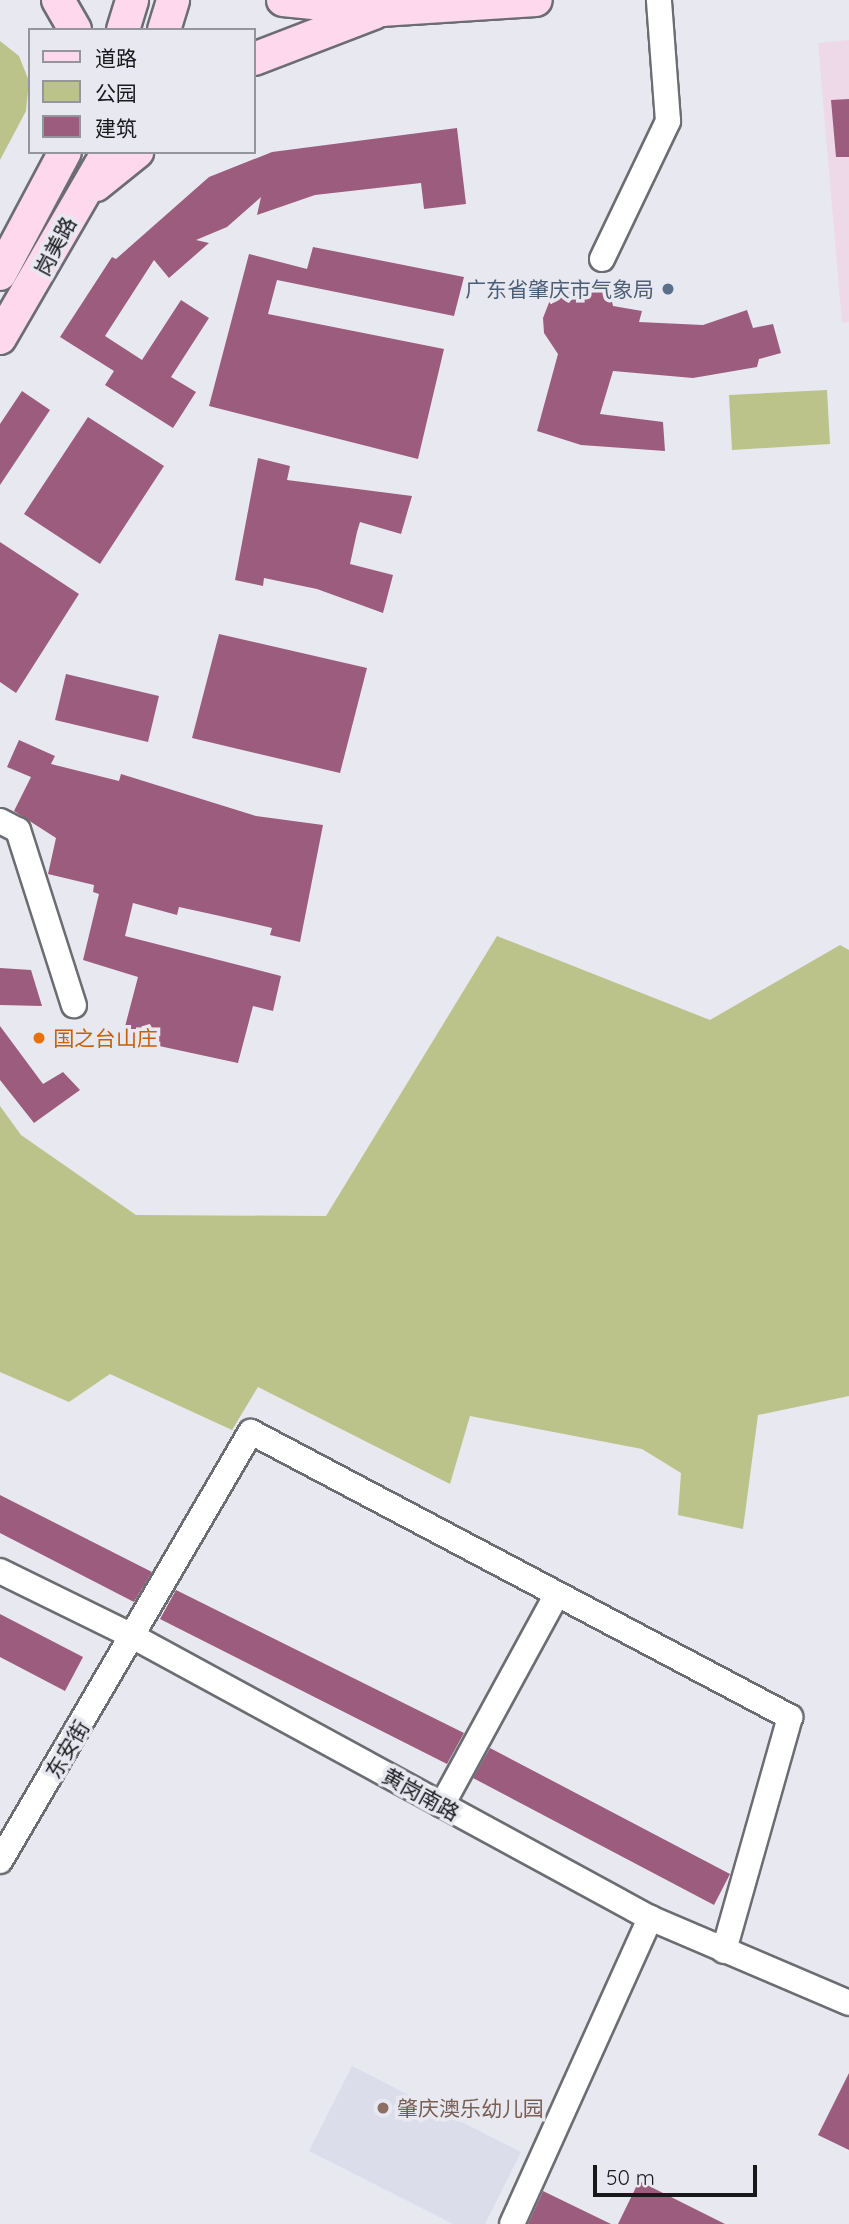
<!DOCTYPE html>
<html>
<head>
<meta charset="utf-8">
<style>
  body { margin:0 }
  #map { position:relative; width:849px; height:2224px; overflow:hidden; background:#e8e9f0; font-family:Quicksand,"Noto Sans SC",sans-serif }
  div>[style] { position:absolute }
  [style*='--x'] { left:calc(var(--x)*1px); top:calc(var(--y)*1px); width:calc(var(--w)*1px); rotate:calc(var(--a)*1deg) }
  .commercial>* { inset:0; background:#edd9e8 }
  .built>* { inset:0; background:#dbddeb }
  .green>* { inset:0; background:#bbc38b }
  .building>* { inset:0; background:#9c5c7e }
  .roads { filter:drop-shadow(2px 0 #6c6d73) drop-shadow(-2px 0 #6c6d73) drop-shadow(0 2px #6c6d73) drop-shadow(0 -2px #6c6d73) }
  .minor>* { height:24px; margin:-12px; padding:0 12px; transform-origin:12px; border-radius:12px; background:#fff }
  .major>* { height:32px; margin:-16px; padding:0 16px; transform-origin:16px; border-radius:16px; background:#fed8ed }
  .dots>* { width:19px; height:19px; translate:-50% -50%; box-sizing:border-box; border:4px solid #e8e9f0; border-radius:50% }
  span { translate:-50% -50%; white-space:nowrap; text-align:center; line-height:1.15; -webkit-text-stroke:7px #e8e9f0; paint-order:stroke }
  .street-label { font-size:21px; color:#19191c }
  .service-label { font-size:21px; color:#4e5e75 }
  .right { translate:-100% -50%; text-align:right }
  .food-label { font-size:21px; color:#c56008 }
  .left { translate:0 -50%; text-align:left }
  .education-label { font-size:21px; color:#785e54 }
  .legend { position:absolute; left:28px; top:28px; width:228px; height:126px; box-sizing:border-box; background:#e8e9f0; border:2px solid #95969b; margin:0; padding:9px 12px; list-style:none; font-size:21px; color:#19191c }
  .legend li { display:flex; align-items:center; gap:14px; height:35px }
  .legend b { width:35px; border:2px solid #95969b }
  .scale { position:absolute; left:593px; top:2165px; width:164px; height:32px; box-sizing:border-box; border:4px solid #19191c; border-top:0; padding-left:9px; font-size:21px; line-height:24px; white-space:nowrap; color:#19191c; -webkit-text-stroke:5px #e8e9f0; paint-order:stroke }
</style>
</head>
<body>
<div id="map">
  <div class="commercial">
    <div style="clip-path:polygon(849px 40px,849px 322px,842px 323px,818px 43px)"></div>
  </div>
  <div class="built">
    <div style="clip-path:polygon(352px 2066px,521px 2152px,485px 2224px,453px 2224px,309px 2151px)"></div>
  </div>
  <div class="green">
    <div style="clip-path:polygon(0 41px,19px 56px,29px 81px,26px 111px,0 160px)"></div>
    <div style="clip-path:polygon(827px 390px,830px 444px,732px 450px,729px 395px)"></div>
    <div style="clip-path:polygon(497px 936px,710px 1020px,840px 945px,849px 950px,849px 1396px,758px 1415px,743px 1529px,678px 1515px,681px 1473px,642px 1449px,470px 1416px,450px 1484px,258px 1387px,232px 1430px,110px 1374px,69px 1402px,0 1372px,0 1106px,21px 1135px,136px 1215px,326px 1216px)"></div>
  </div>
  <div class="building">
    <div style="clip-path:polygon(849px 99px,849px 157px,836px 157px,831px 100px)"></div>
    <div style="clip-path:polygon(457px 128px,466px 204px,424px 209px,421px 183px,315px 195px,257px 215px,261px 197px,227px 227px,196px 240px,209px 243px,169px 278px,154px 260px,105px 336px,142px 360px,181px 300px,209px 318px,171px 377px,196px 392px,173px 428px,105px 385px,114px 371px,60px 337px,112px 257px,116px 259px,209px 177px,272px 152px)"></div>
    <div style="clip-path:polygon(313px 247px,464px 277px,454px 316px,277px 280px,268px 314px,444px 349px,418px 459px,209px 406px,249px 254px,307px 269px)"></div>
    <div style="clip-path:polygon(579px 282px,610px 293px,613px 306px,642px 311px,639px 322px,703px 325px,747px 310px,753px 328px,773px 324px,781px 353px,759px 359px,757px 367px,693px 378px,613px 371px,600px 414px,663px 422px,665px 451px,581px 445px,537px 431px,558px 354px,544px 333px,543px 318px,552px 295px,565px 284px)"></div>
    <div style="clip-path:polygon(22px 391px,50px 410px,0 485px,0 424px)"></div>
    <div style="clip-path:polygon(88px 417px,164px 466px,100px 564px,24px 514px)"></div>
    <div style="clip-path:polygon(258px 458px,290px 466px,287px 480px,412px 496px,401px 534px,360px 522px,357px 532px,350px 564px,393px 575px,383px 613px,317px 589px,264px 578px,263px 586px,235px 580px)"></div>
    <div style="clip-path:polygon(0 542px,79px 594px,16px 693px,0 682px)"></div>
    <div style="clip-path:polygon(219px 634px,367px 668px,340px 773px,192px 738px)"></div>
    <div style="clip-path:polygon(66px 674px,159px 696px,148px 742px,55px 720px)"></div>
    <div style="clip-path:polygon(19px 740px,55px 756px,51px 764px,119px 781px,121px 774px,256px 816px,323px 825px,300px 942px,270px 935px,272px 928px,220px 916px,179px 907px,177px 915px,133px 903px,125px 936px,281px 976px,273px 1011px,253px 1006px,238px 1063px,122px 1038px,138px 977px,83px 960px,99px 894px,93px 892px,94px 885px,48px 874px,56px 838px,14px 811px,31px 777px,7px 767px)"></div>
    <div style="clip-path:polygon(0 968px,31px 970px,42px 1006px,0 1005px)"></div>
    <div style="clip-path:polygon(0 1026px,43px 1084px,63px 1072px,80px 1090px,34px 1123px,0 1080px)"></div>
    <div style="clip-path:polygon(0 1495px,152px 1572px,134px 1602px,0 1533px)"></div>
    <div style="clip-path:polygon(176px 1590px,464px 1733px,447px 1764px,160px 1619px)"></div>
    <div style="clip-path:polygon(0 1614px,83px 1657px,65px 1691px,0 1657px)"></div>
    <div style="clip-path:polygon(490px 1748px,730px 1874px,714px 1905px,473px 1778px)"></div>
    <div style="clip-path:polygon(849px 2073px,849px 2150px,818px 2135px)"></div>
    <div style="clip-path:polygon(639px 2181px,725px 2224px,618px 2224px)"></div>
    <div style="clip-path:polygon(543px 2191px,611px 2224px,528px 2224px)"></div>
  </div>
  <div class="roads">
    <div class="minor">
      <div style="--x:602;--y:259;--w:153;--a:-64.4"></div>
      <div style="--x:668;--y:121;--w:121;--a:-94.3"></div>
      <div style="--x:0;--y:821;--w:20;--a:27"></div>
      <div style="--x:18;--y:830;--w:184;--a:72.3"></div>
      <div style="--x:0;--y:1571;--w:149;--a:26.2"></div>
      <div style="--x:134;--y:1637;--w:588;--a:28.57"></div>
      <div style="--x:650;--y:1918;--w:216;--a:23.1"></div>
      <div style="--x:442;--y:1805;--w:240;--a:-61.4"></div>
      <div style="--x:0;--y:1861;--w:497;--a:-59.7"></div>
      <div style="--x:251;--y:1432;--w:610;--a:27.87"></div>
      <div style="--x:790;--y:1717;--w:243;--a:105.8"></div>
      <div style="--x:512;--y:2224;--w:336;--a:-65.7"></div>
    </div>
    <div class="major">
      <div style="--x:58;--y:0;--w:34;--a:60"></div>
      <div style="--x:283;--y:0;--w:99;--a:5.8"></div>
      <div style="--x:381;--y:10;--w:155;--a:-3.7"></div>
      <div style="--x:123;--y:30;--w:31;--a:-73"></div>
      <div style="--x:164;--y:30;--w:31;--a:-73"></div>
      <div style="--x:254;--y:59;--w:129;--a:-21"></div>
      <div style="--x:96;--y:185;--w:53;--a:-38.8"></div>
      <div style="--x:0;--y:274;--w:138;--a:-62"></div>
      <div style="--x:0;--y:338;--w:215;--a:-59.9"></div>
    </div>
  </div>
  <div class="dots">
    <div style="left:668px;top:289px;background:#5c6f8a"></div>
    <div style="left:39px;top:1038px;background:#e8710a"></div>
    <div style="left:383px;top:2108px;background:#8d6e63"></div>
  </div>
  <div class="street-label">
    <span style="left:55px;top:246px;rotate:-62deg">岗美路</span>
    <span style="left:67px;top:1749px;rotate:-59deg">东安街</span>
    <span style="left:421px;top:1794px;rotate:29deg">黄岗南路</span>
  </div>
  <div class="service-label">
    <span class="right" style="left:654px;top:289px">广东省肇庆市气象局</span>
  </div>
  <div class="food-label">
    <span class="left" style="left:53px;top:1038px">国之台山庄</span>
  </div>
  <div class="education-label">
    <span class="left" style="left:397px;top:2108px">肇庆澳乐幼儿园</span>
  </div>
  <ul class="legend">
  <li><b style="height:9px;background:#fed8ed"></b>道路</li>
  <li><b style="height:19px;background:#bbc38b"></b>公园</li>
  <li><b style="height:19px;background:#9c5c7e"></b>建筑</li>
  </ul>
  <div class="scale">50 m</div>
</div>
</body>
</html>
